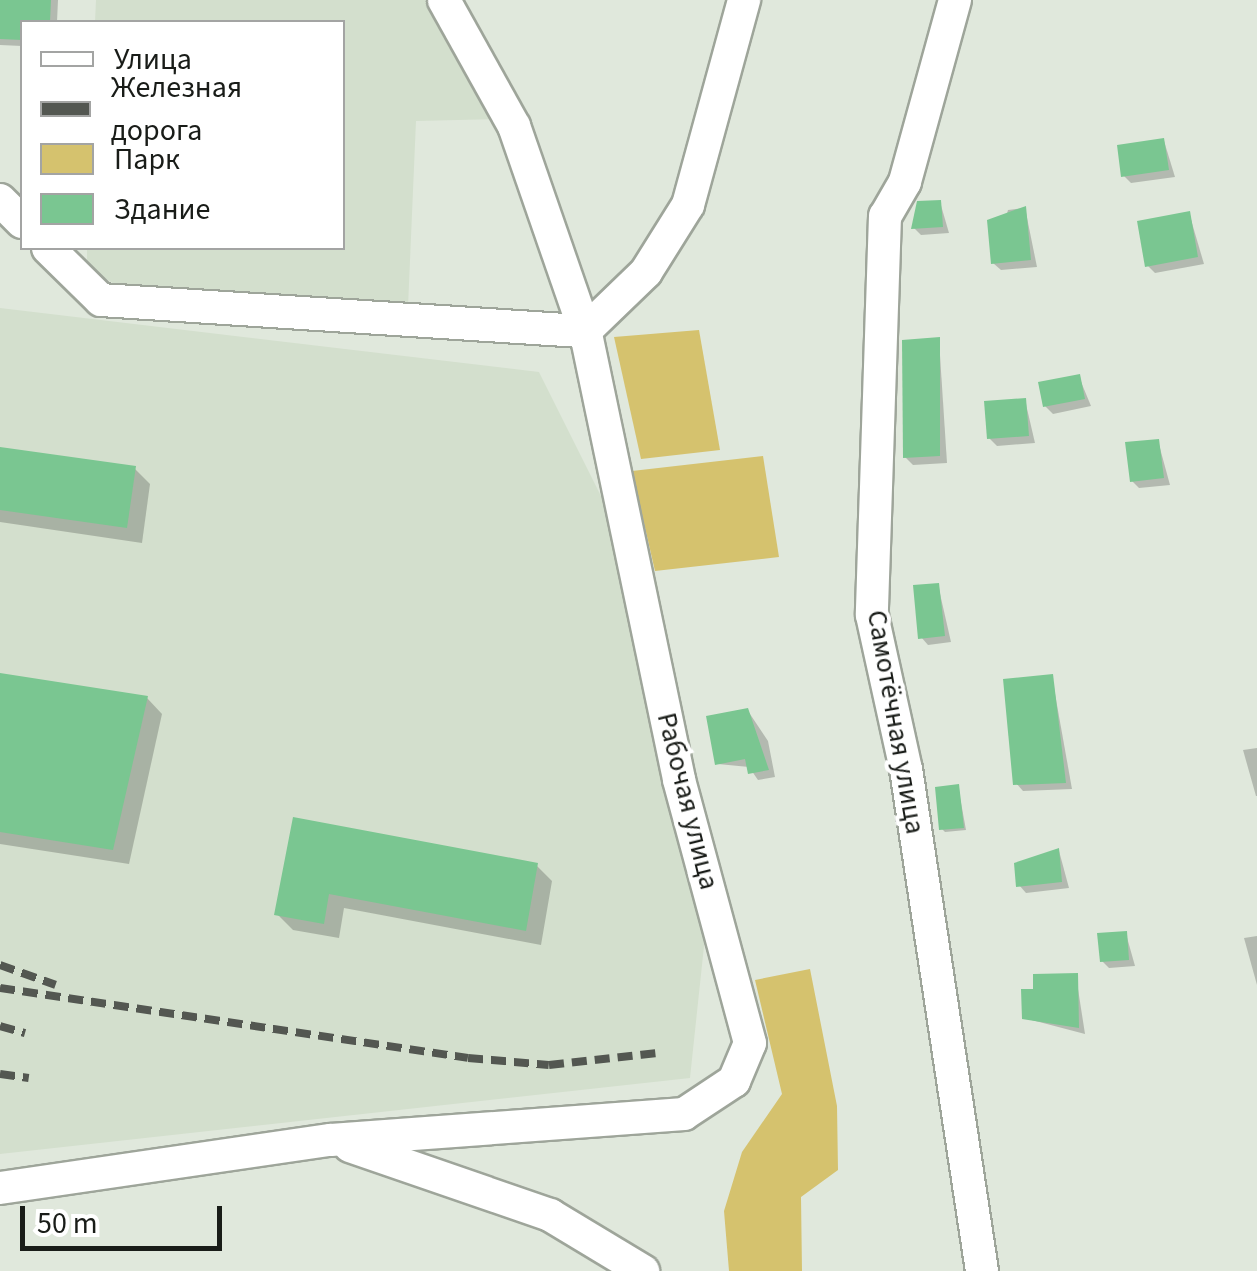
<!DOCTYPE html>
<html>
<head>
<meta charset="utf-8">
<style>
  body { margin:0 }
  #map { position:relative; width:1257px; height:1271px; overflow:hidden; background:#e0e8dc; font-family:"Source Sans 3",sans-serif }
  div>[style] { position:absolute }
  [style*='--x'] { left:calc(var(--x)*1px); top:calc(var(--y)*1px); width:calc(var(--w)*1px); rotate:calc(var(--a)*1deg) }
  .built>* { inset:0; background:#d3dfcd }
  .green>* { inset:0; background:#d5c26e }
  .shadow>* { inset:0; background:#0003 }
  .building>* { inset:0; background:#7ac691 }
  .roads { filter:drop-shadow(2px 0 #9ea59a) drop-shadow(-2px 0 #9ea59a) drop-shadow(0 2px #9ea59a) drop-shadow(0 -2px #9ea59a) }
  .minor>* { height:32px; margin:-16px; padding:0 16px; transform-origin:16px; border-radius:16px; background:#fff }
  .rail>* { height:8px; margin-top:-4px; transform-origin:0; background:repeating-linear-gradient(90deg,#535751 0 15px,transparent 0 23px) }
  span { translate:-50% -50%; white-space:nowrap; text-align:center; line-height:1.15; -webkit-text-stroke:8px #fff; paint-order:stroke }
  .street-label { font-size:28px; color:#191c18 }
  .legend { position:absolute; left:20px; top:20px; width:325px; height:230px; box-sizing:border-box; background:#fff; border:2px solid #a3a4a3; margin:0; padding:12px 18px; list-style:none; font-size:30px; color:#191c18 }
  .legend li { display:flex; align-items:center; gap:20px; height:50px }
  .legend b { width:50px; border:2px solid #a3a4a3 }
  .scale { position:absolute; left:20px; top:1206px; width:202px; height:45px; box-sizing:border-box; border:5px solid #191c18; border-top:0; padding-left:12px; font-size:30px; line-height:35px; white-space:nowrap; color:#191c18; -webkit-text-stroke:8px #fff; paint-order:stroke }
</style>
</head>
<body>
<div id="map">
  <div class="built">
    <div style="clip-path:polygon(96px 0,430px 0,500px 119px,416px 121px,408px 307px,119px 287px,87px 267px,87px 248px,342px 248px,342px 22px,95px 22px)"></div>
    <div style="clip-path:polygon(0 308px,539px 372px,606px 506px,705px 937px,690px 1078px,0 1154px)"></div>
  </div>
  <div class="green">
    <div style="clip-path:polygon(699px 330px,720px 450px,641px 459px,614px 337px)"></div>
    <div style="clip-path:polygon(763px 456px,779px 557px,655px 571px,632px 471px)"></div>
    <div style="clip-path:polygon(810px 969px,837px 1106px,838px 1170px,801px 1197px,802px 1271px,729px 1271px,724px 1211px,742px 1152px,782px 1094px,755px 980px)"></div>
  </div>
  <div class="shadow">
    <div style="clip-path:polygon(0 0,58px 0,57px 22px,22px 22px,22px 46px,0 45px)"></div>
    <div style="clip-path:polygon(1164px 141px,1175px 177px,1131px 183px,1124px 176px)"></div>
    <div style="clip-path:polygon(940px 202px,949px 233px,921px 235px,914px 228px)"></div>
    <div style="clip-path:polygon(1025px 208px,1037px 267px,1001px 270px,993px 263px,1008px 210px)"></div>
    <div style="clip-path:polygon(1189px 213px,1204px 264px,1155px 273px,1148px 266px)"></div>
    <div style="clip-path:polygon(939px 340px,947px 463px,913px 465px,905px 457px)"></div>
    <div style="clip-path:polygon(1079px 377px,1091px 406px,1053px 414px,1045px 406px)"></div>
    <div style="clip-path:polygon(1025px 400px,1035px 443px,997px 446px,989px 438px)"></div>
    <div style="clip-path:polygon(1158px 441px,1170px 485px,1139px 488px,1132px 481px)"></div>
    <div style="clip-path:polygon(0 449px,135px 469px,150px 484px,142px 543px,0 522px)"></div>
    <div style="clip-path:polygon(938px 585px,951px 642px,928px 645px,921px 637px)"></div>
    <div style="clip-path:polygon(0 675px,147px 698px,162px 714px,129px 864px,0 844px)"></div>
    <div style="clip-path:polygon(1052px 677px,1072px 789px,1023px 791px,1016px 783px)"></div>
    <div style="clip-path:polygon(748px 711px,768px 741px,775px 777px,758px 780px,749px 767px,718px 764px)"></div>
    <div style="clip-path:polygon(1257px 748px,1257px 796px,1256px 796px,1243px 750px)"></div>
    <div style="clip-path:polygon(958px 786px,966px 830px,945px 832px,942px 829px)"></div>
    <div style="clip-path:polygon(295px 820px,537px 866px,552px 881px,541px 945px,344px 908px,339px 938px,293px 930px,277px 914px)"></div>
    <div style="clip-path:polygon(1059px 851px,1069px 888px,1026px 893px,1019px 885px)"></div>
    <div style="clip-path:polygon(1126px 934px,1135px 966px,1109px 968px,1102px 961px)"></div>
    <div style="clip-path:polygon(1257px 936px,1257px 985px,1244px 938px)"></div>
    <div style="clip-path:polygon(1076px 976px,1085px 1034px,1024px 1018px,1036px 992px)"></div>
  </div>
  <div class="building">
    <div style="clip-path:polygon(0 0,51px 0,50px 22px,22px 22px,22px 40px,0 39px)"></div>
    <div style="clip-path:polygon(1164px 138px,1169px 170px,1121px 177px,1117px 145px)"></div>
    <div style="clip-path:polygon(941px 200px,943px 227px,911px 229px,917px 201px)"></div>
    <div style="clip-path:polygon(1026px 206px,1031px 260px,991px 264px,987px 220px)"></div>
    <div style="clip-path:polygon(1190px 211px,1198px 257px,1145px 267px,1137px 221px)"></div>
    <div style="clip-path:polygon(940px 337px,940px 456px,903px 458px,902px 340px)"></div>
    <div style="clip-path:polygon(1080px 374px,1085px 399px,1043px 407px,1038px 382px)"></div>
    <div style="clip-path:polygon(1026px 398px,1029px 436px,987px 439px,984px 401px)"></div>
    <div style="clip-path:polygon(1159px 439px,1164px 478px,1130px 482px,1125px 442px)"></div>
    <div style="clip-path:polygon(0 447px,136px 466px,127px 528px,0 510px)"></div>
    <div style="clip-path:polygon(939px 583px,945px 636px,918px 639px,913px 585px)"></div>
    <div style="clip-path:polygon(0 673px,148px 696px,113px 850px,0 832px)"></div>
    <div style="clip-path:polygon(1053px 674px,1066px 783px,1013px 785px,1003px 679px)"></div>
    <div style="clip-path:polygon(748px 708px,769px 770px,748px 774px,745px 759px,715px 765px,706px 716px)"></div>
    <div style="clip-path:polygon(959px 784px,964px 828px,939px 830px,935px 787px)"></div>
    <div style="clip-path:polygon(293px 817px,538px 863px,526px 931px,329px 894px,324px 924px,274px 915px)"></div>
    <div style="clip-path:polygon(1059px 848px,1062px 882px,1016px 887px,1014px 863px)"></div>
    <div style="clip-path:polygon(1127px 931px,1129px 960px,1100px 962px,1097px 933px)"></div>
    <div style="clip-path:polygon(1078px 973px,1079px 1028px,1022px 1019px,1021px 989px,1033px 989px,1033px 974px)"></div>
  </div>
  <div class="roads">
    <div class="minor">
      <div style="--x:955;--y:0;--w:189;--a:105.4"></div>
      <div style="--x:905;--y:182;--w:39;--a:120"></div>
      <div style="--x:885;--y:216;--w:399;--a:91.9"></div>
      <div style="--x:872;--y:615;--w:158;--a:77.6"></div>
      <div style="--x:906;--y:769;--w:508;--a:81.39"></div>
      <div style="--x:0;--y:200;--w:31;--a:45"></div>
      <div style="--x:48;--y:248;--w:74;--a:44.5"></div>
      <div style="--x:101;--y:300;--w:485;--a:3.7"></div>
      <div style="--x:585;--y:331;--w:85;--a:-44"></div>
      <div style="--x:646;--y:272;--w:79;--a:-57.9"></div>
      <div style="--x:688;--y:205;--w:213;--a:-74.7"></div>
      <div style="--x:350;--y:1146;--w:212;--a:19"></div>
      <div style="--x:550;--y:1215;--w:109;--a:31.1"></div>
      <div style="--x:0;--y:1188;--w:334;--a:-8.3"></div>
      <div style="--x:331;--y:1140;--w:354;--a:-4.2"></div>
      <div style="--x:684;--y:1114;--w:60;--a:-33.4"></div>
      <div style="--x:734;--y:1081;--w:41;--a:-67.2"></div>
      <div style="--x:750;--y:1043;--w:273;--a:-105.1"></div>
      <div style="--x:679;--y:779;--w:458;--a:-101.8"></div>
      <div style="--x:585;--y:331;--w:217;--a:-109.1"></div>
      <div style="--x:514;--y:126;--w:144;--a:-119.1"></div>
    </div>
  </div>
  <div class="rail">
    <div style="--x:0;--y:965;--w:59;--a:19.7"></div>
    <div style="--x:0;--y:988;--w:473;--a:8.5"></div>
    <div style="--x:468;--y:1058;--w:81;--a:4.9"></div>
    <div style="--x:549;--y:1065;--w:109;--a:-6.3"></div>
    <div style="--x:0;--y:1026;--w:26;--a:16"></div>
    <div style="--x:0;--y:1074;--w:29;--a:8"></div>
  </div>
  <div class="street-label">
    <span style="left:896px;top:722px;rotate:80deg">Самотёчная улица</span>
    <span style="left:688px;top:801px;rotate:76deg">Рабочая улица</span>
  </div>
  <ul class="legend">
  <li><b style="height:12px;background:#fff"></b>Улица</li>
  <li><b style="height:12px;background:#535751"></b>Железная дорога</li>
  <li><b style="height:28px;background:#d5c26e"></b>Парк</li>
  <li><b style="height:28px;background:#7ac691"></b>Здание</li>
  </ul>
  <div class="scale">50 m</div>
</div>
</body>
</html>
